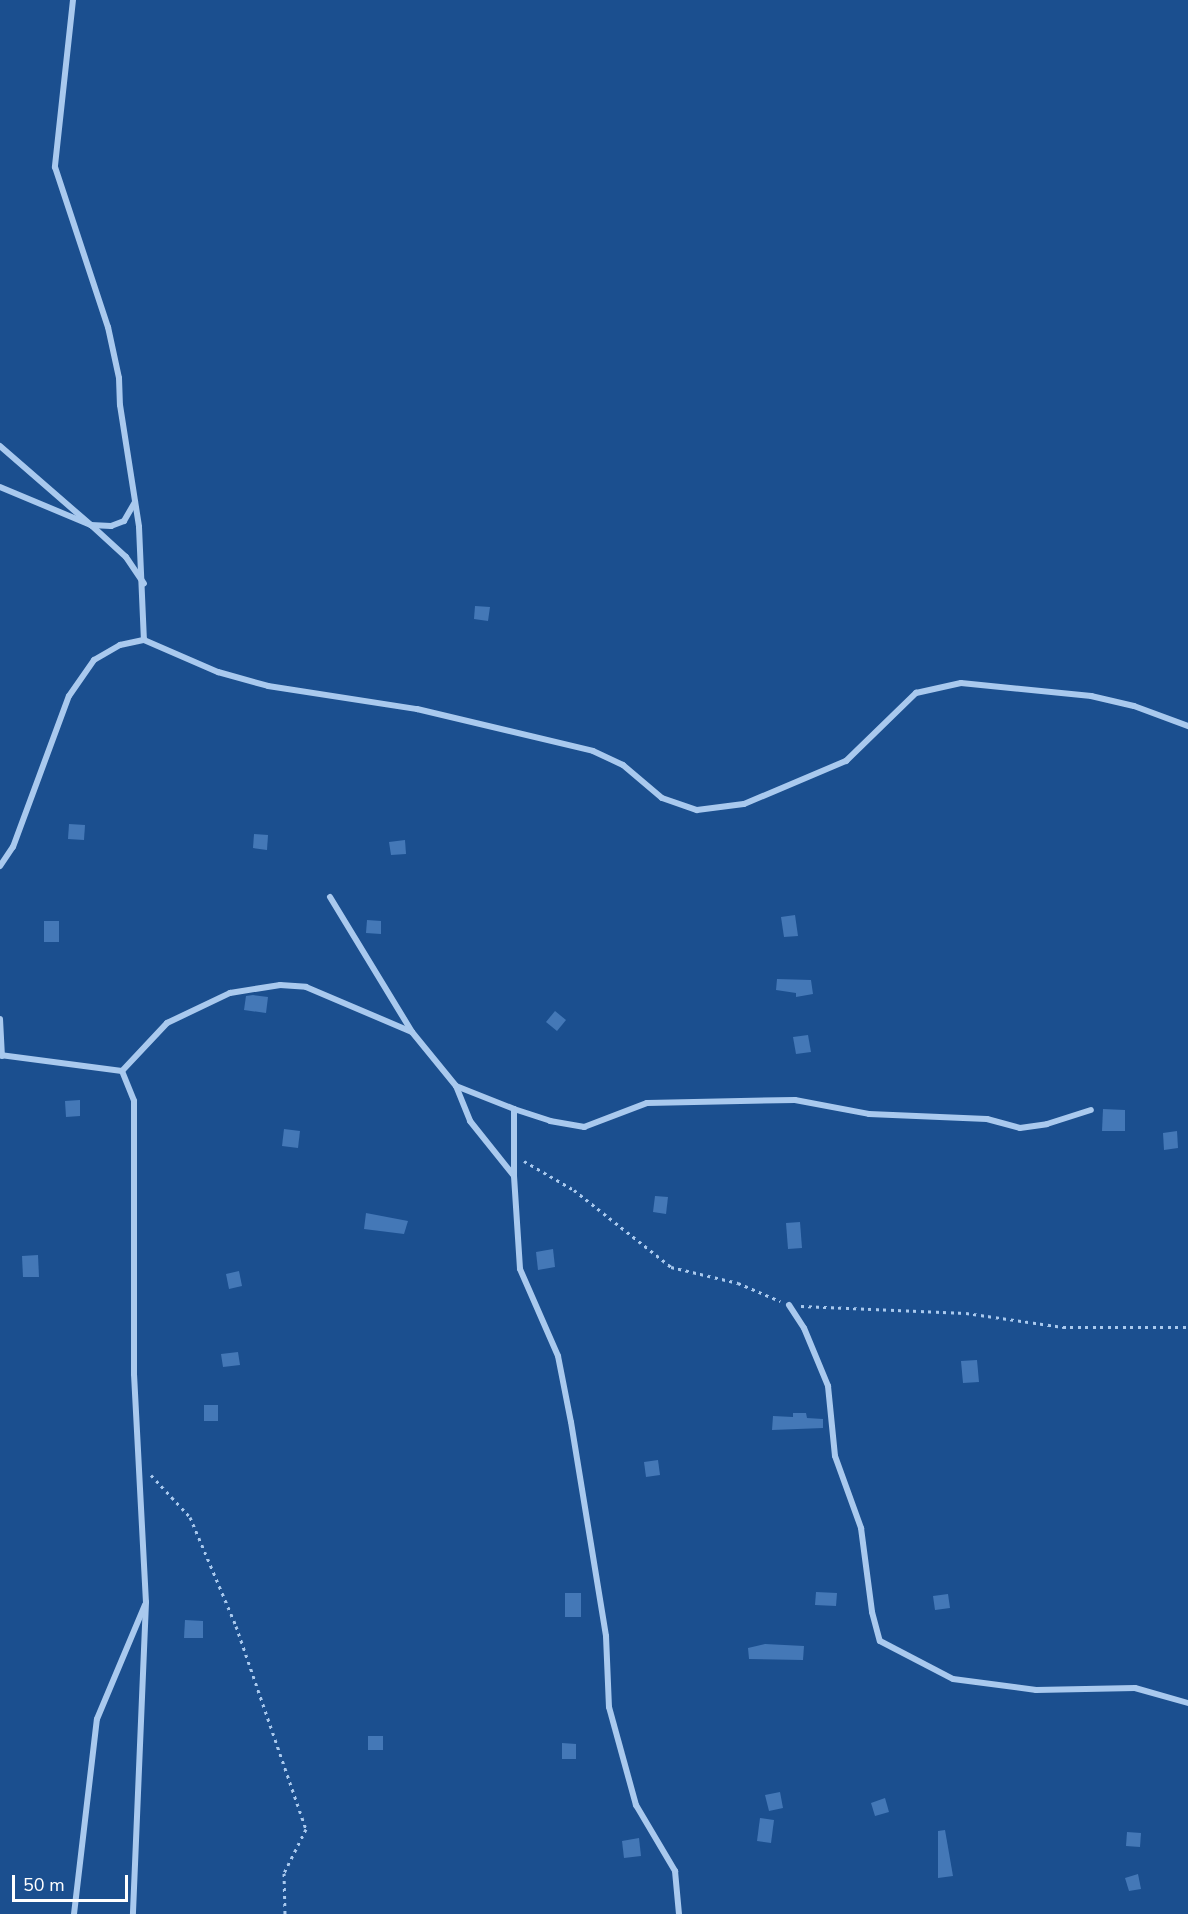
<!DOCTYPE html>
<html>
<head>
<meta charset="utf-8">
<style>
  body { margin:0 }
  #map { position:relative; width:1188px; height:1914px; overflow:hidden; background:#1b4f8f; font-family:"Nunito Sans",sans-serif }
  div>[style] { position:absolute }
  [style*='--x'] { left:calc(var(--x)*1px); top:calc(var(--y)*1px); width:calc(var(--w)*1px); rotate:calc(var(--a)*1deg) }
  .building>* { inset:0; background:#4478b7 }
  .path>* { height:3px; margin-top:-1.5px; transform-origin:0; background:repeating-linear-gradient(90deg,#a9c9ee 0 3px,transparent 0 7.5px) }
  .street>* { height:6px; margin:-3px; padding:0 3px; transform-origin:3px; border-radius:3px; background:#a9c9ee }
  span { translate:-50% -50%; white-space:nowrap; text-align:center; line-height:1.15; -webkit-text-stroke:4.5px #1b4f8f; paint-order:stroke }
  .scale { position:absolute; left:12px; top:1875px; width:116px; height:27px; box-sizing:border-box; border:3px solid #fff; border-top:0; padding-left:8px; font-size:18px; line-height:21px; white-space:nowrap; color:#fff; -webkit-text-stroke:4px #1b4f8f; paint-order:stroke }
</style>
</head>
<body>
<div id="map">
  <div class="building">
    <div style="clip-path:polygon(475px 606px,490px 607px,488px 621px,474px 619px)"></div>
    <div style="clip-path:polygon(69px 824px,85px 825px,84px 840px,68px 839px)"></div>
    <div style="clip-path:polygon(254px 834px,268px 835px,267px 850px,253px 848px)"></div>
    <div style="clip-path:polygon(405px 840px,406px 854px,391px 855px,389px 842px)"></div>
    <div style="clip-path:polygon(795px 915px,798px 936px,784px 937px,781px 917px)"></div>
    <div style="clip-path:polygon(367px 920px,381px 921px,381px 934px,366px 933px)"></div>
    <div style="clip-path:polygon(44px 921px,59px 921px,59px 942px,44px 942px)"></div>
    <div style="clip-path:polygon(777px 979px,811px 980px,813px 994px,796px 997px,796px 993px,776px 990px)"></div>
    <div style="clip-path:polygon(253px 995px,268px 997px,266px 1013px,244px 1010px,246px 996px)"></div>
    <div style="clip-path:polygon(555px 1011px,566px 1020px,557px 1031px,546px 1022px)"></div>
    <div style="clip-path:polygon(808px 1035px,811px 1052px,796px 1054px,793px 1037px)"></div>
    <div style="clip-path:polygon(80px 1100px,80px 1116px,66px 1117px,65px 1101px)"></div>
    <div style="clip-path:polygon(1103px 1109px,1125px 1110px,1125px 1131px,1102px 1131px)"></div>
    <div style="clip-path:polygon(284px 1129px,300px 1131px,298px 1148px,282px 1146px)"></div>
    <div style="clip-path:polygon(1177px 1131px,1178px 1148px,1164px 1150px,1163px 1133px)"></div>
    <div style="clip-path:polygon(655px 1196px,668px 1197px,666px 1214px,653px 1212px)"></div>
    <div style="clip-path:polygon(366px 1213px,408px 1221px,404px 1234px,364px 1229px)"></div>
    <div style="clip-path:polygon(800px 1222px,802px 1248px,788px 1249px,786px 1223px)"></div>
    <div style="clip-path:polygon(553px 1249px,555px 1267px,538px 1270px,536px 1252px)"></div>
    <div style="clip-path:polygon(38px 1255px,39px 1277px,23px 1277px,22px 1256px)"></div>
    <div style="clip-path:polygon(239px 1271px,242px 1286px,229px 1289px,226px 1274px)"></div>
    <div style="clip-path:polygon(238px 1352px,240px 1365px,223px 1367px,221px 1354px)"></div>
    <div style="clip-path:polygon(977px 1360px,979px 1382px,963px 1383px,961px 1361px)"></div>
    <div style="clip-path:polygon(204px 1405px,218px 1405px,218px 1421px,204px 1421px)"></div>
    <div style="clip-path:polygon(793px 1413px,806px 1413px,807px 1418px,823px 1419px,823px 1428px,772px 1430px,773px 1416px,793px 1417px)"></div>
    <div style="clip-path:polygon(658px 1460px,660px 1475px,646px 1477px,644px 1462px)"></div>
    <div style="clip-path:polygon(816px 1592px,837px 1593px,836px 1606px,815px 1605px)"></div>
    <div style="clip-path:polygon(565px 1593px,581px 1593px,581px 1617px,565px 1617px)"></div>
    <div style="clip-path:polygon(948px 1594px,950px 1608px,935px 1610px,933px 1596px)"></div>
    <div style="clip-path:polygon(185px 1620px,203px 1621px,203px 1638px,184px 1638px)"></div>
    <div style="clip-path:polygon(765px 1644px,804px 1646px,803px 1660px,749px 1659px,748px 1648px)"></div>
    <div style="clip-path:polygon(368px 1736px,383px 1736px,383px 1750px,368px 1750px)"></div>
    <div style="clip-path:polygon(562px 1743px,576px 1744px,576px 1759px,562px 1759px)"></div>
    <div style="clip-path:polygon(780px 1792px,783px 1808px,769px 1811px,765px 1795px)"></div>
    <div style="clip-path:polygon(885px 1798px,889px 1812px,875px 1816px,871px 1803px)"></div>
    <div style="clip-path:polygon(760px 1818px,774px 1820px,771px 1843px,757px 1841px)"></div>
    <div style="clip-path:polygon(945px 1830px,953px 1876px,938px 1878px,938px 1831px)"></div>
    <div style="clip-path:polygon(1127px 1832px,1141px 1833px,1140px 1847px,1126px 1846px)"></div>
    <div style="clip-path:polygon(639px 1838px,641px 1856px,624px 1858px,622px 1841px)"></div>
    <div style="clip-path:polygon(1138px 1874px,1141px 1889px,1129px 1891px,1125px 1878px)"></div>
  </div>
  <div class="path">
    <div style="--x:524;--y:1161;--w:58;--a:30.1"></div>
    <div style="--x:574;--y:1190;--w:124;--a:38.4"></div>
    <div style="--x:671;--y:1267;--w:69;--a:13.4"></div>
    <div style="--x:738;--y:1283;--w:46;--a:23.2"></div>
    <div style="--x:801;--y:1306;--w:165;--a:2.4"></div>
    <div style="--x:966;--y:1313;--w:98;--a:8.2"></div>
    <div style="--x:1063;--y:1327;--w:125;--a:0"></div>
    <div style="--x:151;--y:1475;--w:57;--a:47.1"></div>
    <div style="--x:190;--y:1517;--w:118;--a:67.1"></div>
    <div style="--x:236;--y:1626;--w:215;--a:71"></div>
    <div style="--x:306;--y:1829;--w:49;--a:116.6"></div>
    <div style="--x:284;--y:1873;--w:41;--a:88.6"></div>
  </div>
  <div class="street">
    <div style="--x:73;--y:0;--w:168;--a:96.2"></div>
    <div style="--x:55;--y:167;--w:169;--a:71.7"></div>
    <div style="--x:108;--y:327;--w:52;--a:77.8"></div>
    <div style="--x:119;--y:378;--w:27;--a:88"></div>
    <div style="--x:120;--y:405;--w:123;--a:81.1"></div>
    <div style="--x:139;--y:527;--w:113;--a:87.5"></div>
    <div style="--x:144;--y:640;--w:81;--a:23.4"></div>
    <div style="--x:218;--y:672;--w:52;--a:15.6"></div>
    <div style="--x:268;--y:686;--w:151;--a:8.8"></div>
    <div style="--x:417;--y:709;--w:181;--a:13.4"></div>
    <div style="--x:593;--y:751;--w:33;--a:25"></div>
    <div style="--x:623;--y:765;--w:51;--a:40.2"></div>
    <div style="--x:662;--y:798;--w:37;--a:19"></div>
    <div style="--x:697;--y:810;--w:47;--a:-7.3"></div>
    <div style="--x:744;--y:804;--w:111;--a:-22.9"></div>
    <div style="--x:846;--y:761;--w:98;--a:-44.2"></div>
    <div style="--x:916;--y:693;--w:46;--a:-12.5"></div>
    <div style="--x:961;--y:683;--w:131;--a:5.7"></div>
    <div style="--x:1091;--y:696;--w:44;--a:13.1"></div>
    <div style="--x:1134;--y:706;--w:58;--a:20.3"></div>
    <div style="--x:0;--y:446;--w:121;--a:41"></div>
    <div style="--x:91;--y:525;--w:20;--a:3"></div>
    <div style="--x:111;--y:526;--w:14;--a:-21"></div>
    <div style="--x:124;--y:521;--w:22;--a:-60"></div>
    <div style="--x:0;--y:487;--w:99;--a:22.7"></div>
    <div style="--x:91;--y:525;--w:47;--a:42.4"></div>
    <div style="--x:126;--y:557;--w:32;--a:56"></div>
    <div style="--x:0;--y:866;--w:23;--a:-56"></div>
    <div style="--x:13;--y:847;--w:161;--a:-69.7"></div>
    <div style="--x:69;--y:696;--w:44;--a:-55.2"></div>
    <div style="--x:94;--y:660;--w:30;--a:-30"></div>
    <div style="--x:120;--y:645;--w:25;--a:-12"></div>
    <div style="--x:330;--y:897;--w:158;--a:58.7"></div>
    <div style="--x:412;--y:1032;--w:70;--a:50.8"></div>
    <div style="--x:456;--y:1086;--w:62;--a:21.6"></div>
    <div style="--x:514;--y:1109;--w:67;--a:90"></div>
    <div style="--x:0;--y:1019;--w:37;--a:87"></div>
    <div style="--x:0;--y:1055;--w:123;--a:7.5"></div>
    <div style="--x:122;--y:1071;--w:32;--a:68"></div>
    <div style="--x:134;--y:1101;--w:273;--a:90"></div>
    <div style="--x:134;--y:1374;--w:228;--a:87"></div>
    <div style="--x:146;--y:1602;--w:312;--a:92.4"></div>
    <div style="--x:122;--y:1071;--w:66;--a:-46.8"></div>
    <div style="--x:167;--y:1023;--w:70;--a:-25.5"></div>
    <div style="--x:230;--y:993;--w:51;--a:-9.1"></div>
    <div style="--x:280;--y:985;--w:26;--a:4"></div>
    <div style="--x:306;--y:987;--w:115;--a:23"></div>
    <div style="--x:456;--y:1086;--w:38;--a:68"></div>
    <div style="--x:470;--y:1121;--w:70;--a:51.3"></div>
    <div style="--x:514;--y:1176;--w:93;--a:86.3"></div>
    <div style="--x:520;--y:1269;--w:95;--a:66.4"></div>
    <div style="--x:558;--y:1356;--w:67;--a:78.9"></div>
    <div style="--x:571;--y:1422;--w:217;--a:80.7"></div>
    <div style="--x:606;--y:1636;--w:71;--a:87.6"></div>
    <div style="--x:609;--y:1707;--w:102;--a:74.6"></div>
    <div style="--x:636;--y:1805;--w:77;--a:59.4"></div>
    <div style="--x:675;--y:1871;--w:43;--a:84.7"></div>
    <div style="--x:514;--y:1109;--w:38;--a:18"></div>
    <div style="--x:550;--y:1121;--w:35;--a:10"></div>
    <div style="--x:584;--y:1127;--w:67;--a:-20.9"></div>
    <div style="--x:647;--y:1103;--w:148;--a:-1.2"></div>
    <div style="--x:795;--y:1100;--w:75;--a:10.7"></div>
    <div style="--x:869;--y:1114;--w:118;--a:2.4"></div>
    <div style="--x:987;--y:1119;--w:34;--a:15"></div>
    <div style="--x:1020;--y:1128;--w:27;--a:-8"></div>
    <div style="--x:1047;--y:1124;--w:46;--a:-17.7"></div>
    <div style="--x:789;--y:1305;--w:27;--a:57"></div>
    <div style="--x:804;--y:1328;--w:63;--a:67.5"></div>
    <div style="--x:828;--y:1386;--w:70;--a:84.3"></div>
    <div style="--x:835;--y:1456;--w:77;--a:70.1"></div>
    <div style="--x:861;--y:1528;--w:85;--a:82.5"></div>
    <div style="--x:872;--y:1612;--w:30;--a:75"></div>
    <div style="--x:880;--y:1641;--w:82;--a:27.5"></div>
    <div style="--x:953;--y:1679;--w:84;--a:7.5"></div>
    <div style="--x:1036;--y:1690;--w:99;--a:-1.2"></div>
    <div style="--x:1135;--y:1688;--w:55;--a:15.8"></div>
    <div style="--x:74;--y:1914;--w:196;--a:-83.3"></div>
    <div style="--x:97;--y:1719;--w:124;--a:-67.2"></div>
  </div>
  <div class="scale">50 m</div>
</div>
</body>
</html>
